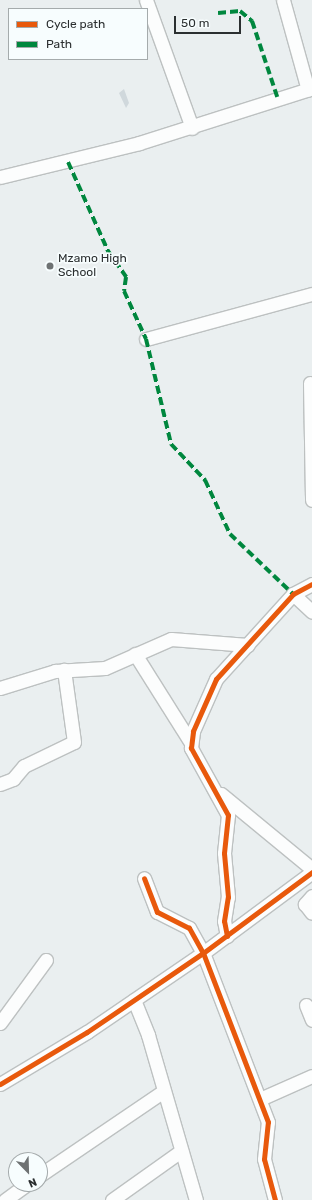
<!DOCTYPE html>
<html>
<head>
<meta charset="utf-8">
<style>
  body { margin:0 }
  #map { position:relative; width:312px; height:1200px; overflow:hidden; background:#eaeff0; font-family:Rubik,sans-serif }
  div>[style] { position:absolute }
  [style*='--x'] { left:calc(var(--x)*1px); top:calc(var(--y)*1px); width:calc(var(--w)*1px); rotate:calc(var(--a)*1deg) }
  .building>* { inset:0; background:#d0d8dc }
  .roads { filter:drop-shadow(1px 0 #bdc1c1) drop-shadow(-1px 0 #bdc1c1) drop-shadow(0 1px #bdc1c1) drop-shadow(0 -1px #bdc1c1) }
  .minor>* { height:13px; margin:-6.5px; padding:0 6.5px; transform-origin:6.5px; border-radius:6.5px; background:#fcfdfd }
  .quiet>* { height:4px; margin-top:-2px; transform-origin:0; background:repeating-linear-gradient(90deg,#00873e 0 8px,transparent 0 12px) }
  .cycleway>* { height:5px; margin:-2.5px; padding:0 2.5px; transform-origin:2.5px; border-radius:2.5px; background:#e8590c }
  .dots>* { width:11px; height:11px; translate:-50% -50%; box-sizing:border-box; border:2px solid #f7fdfe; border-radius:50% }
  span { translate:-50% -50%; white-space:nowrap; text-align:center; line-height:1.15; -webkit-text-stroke:3.5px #f7fdfe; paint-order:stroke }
  .poi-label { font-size:12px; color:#2b2f30 }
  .left { translate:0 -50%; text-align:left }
  .legend { position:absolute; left:8px; top:8px; width:140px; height:52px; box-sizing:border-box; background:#f7fdfe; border:1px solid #a5abac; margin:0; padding:5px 7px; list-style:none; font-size:12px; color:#2b2f30 }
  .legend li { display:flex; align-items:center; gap:8px; height:20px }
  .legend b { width:20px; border:1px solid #a5abac }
  .north { position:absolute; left:8px; top:1152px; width:40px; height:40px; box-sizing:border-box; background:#f7fdfe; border:1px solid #a5abac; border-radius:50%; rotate:157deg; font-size:11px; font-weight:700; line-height:16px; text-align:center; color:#2b2f30 }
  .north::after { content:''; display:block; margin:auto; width:14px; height:18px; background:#6e7273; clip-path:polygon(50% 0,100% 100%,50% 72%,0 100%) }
  .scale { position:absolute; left:174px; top:16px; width:67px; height:18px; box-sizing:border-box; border:2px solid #2b2f30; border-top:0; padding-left:5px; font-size:12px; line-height:14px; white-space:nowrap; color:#2b2f30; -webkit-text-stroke:3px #f7fdfe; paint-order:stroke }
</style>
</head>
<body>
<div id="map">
  <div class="building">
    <div style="clip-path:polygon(124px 89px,129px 103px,126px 108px,119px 93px)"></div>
  </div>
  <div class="roads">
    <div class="minor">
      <div style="--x:146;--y:0;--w:136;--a:70.2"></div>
      <div style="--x:283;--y:0;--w:93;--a:74.5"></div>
      <div style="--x:0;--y:177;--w:143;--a:-13.7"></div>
      <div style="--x:139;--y:143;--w:182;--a:-17.6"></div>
      <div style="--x:146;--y:339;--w:172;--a:-15.2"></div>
      <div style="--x:310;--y:383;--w:117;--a:89"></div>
      <div style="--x:293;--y:594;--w:26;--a:43"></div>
      <div style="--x:135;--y:654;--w:105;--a:57.8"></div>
      <div style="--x:0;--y:688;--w:58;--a:-17.2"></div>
      <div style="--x:55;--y:671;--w:50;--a:-3.4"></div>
      <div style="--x:105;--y:668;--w:72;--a:-23.7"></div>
      <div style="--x:171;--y:639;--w:77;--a:4.5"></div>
      <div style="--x:0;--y:784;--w:14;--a:-21"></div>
      <div style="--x:13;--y:779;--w:17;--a:-50"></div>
      <div style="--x:24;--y:766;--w:55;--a:-25.6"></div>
      <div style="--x:74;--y:742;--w:73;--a:-97.9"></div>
      <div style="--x:221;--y:794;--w:118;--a:39.5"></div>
      <div style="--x:312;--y:896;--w:11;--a:131"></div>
      <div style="--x:305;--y:904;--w:11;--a:52"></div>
      <div style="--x:227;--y:936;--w:15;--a:-101"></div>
      <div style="--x:224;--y:921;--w:24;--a:-81"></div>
      <div style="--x:228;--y:897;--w:44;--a:-95.2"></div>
      <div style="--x:224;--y:853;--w:38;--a:-84"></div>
      <div style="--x:228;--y:815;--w:77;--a:-118.9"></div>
      <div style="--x:191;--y:748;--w:17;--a:-83"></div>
      <div style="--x:193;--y:731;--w:57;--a:-66.1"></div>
      <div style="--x:216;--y:679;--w:115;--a:-47.8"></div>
      <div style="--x:293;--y:594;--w:21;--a:-28"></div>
      <div style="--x:134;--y:1000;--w:38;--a:68"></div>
      <div style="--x:148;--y:1035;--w:172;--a:73.8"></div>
      <div style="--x:306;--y:1005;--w:16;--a:68"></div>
      <div style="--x:0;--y:1023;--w:78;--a:-53.9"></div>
      <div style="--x:0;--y:1084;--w:101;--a:-30.9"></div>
      <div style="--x:87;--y:1032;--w:140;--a:-34.3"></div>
      <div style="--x:203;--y:953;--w:29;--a:-119"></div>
      <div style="--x:189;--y:928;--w:36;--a:-153"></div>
      <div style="--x:157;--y:912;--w:36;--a:-111"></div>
      <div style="--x:260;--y:1099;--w:57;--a:-23.9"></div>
      <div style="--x:40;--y:1175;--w:148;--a:-34.2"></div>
      <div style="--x:5;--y:1200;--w:27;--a:-36"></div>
      <div style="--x:112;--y:1200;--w:85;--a:-35.4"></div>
      <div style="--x:275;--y:1200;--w:42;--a:-105"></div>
      <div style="--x:264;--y:1159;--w:37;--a:-84"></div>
      <div style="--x:268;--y:1122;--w:181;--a:-111"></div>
      <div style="--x:203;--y:953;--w:136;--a:-36.6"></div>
    </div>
  </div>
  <div class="quiet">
    <div style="--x:218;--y:13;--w:22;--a:-5"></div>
    <div style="--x:240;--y:11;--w:16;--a:40"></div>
    <div style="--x:252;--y:21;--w:82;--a:71.6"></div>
    <div style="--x:68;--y:162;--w:98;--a:65.8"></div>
    <div style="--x:108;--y:251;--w:32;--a:55"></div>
    <div style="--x:126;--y:277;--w:14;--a:98"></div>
    <div style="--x:124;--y:291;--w:53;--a:65.4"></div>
    <div style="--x:146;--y:339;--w:108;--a:76.6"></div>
    <div style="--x:171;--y:444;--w:50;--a:46.6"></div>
    <div style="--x:205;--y:480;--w:60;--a:65.2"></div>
    <div style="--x:230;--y:534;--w:87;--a:43.6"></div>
  </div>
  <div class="cycleway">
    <div style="--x:227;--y:936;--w:15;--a:-101"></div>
    <div style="--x:224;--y:921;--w:24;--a:-81"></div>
    <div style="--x:228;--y:897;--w:44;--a:-95.2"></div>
    <div style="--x:224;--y:853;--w:38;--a:-84"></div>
    <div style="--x:228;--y:815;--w:77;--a:-118.9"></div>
    <div style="--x:191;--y:748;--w:17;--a:-83"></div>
    <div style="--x:193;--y:731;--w:57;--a:-66.1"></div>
    <div style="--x:216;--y:679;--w:115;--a:-47.8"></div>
    <div style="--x:293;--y:594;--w:21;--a:-28"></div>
    <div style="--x:0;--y:1084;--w:101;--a:-30.9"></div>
    <div style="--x:87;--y:1032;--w:140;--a:-34.3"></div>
    <div style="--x:203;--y:953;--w:29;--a:-119"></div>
    <div style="--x:189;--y:928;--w:36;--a:-153"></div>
    <div style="--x:157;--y:912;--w:36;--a:-111"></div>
    <div style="--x:275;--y:1200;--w:42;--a:-105"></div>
    <div style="--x:264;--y:1159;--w:37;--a:-84"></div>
    <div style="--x:268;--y:1122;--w:181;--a:-111"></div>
    <div style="--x:203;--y:953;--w:136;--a:-36.6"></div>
  </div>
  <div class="dots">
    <div style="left:50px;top:266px;background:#6e7273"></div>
  </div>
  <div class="poi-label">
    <span class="left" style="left:58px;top:266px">Mzamo High<br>School</span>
  </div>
  <ul class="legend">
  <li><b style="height:5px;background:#e8590c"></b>Cycle path</li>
  <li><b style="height:5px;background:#00873e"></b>Path</li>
  </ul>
  <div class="north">N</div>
  <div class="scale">50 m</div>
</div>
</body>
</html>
